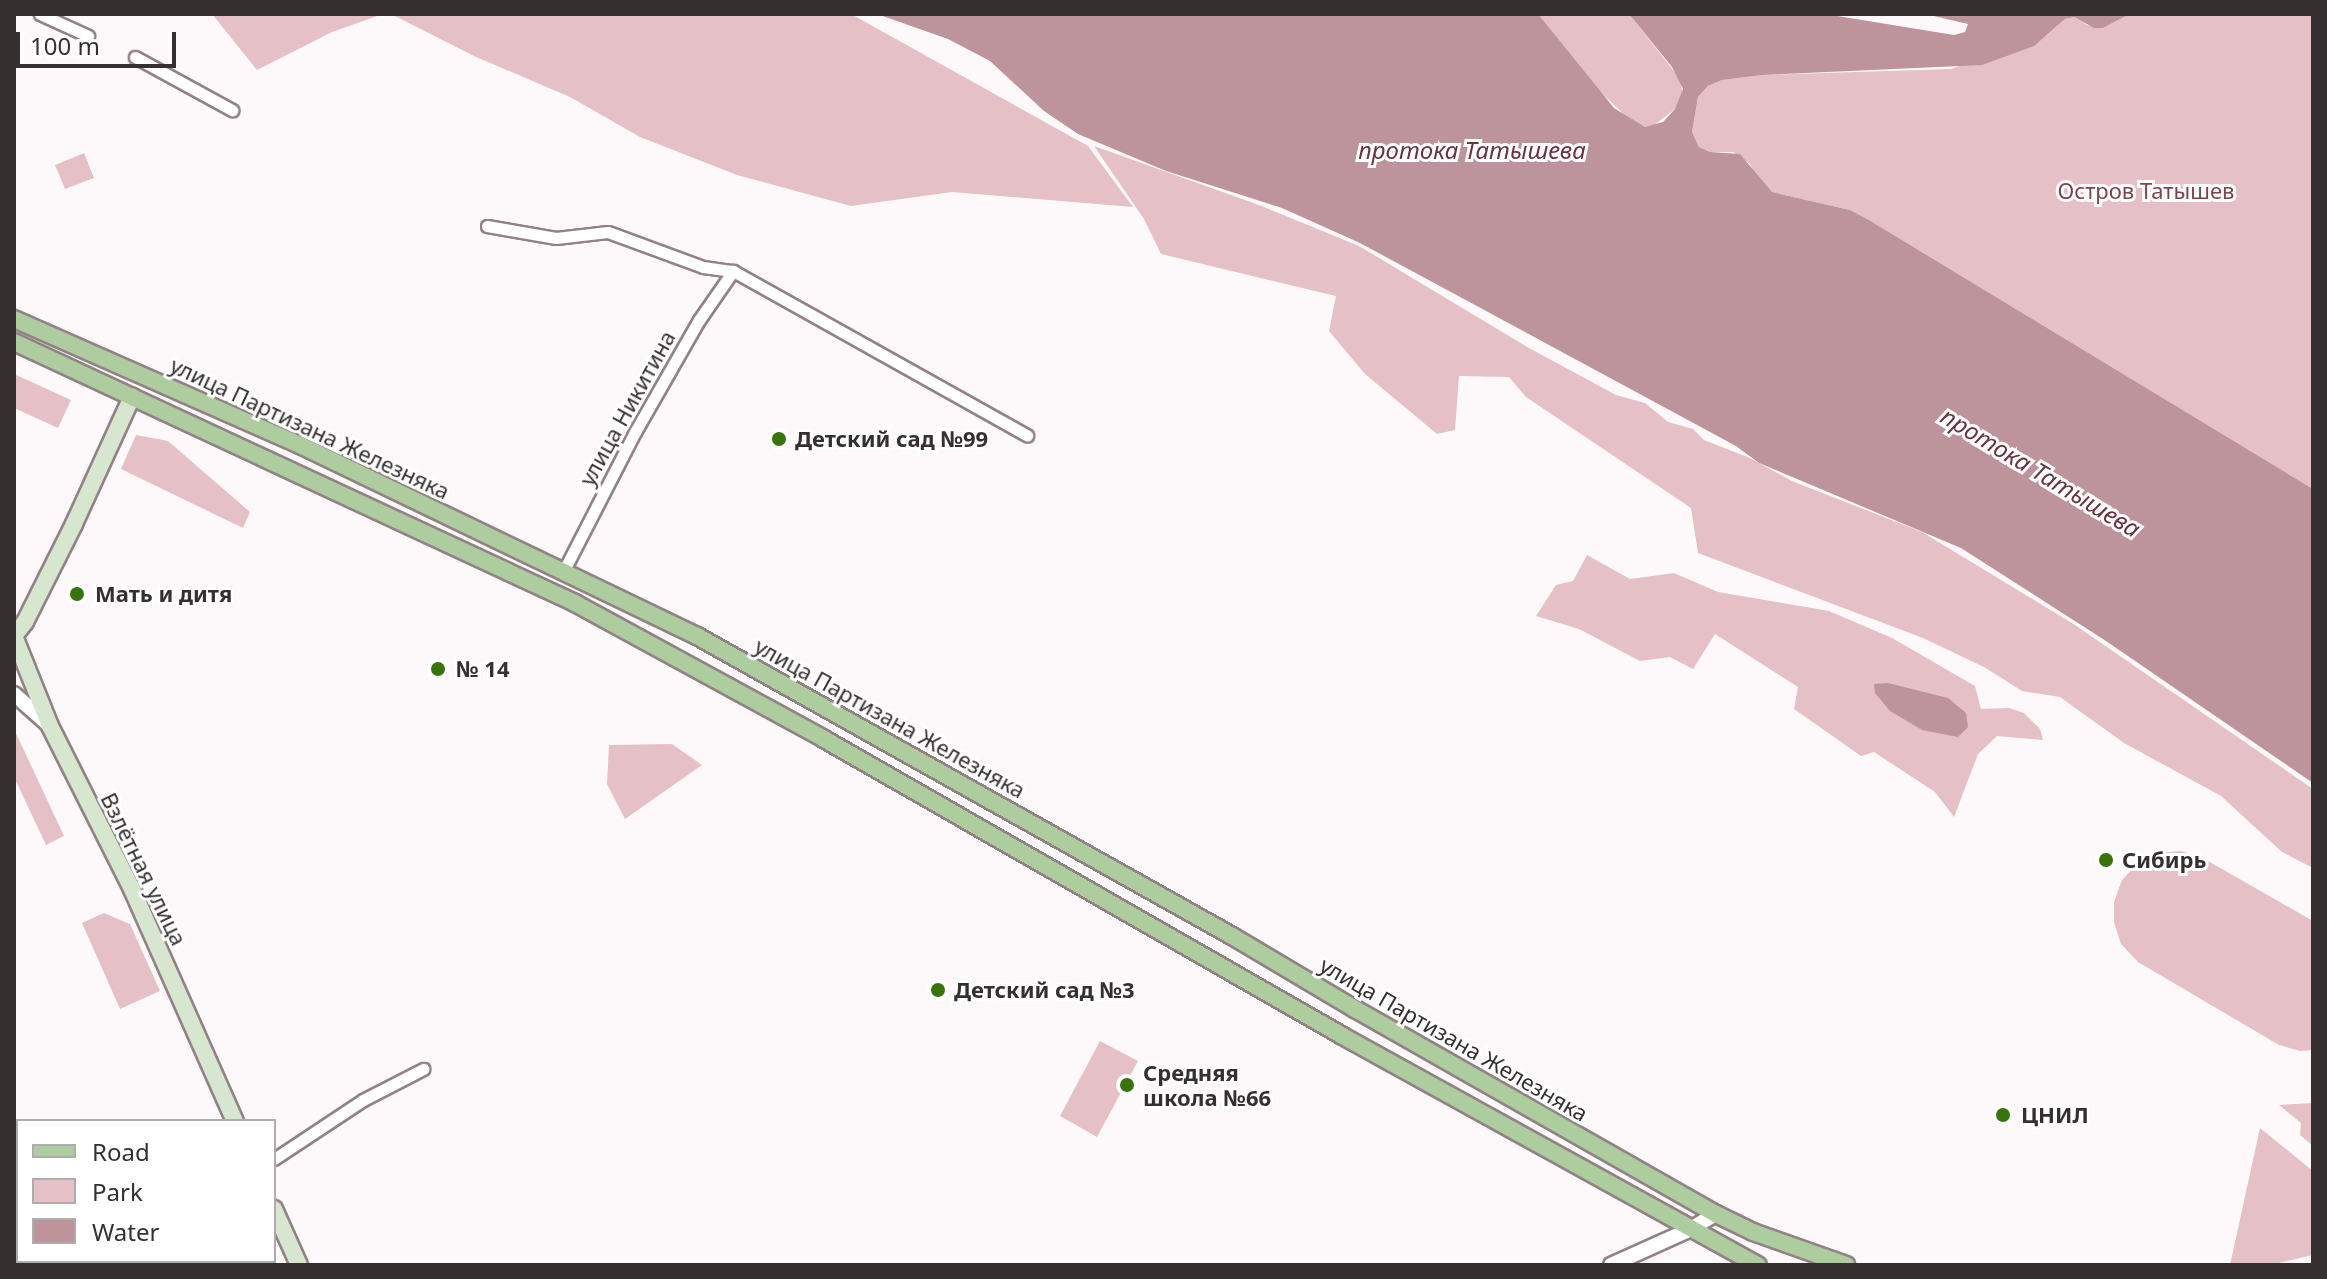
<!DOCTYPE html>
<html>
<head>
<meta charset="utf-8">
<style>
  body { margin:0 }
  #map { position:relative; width:2327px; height:1279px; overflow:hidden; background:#fdf9fa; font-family:"Noto Sans",sans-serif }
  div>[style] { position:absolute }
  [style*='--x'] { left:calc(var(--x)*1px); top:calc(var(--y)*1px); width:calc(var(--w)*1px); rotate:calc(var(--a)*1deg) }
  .green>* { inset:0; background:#e5c0c7 }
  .water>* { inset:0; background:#bd949c }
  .roads { filter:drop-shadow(2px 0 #928285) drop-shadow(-2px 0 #928285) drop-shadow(0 2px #928285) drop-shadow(0 -2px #928285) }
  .minor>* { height:11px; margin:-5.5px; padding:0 5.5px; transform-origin:5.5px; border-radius:5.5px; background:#fff }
  .tertiary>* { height:14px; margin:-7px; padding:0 7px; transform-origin:7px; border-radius:7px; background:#fff }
  .secondary>* { height:16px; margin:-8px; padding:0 8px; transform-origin:8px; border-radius:8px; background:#d6e6cf }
  .primary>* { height:16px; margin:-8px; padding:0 8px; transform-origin:8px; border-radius:8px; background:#adcd9e }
  .dots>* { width:22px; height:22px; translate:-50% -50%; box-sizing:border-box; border:4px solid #fff; border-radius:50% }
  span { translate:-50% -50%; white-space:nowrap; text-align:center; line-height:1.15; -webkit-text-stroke:6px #fff; paint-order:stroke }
  .park-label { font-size:22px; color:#7d4351 }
  .street-label { font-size:22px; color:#352f30 }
  .poi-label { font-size:22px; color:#352f30; font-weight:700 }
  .left { translate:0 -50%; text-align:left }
  .water-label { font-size:24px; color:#6a3341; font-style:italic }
  .frame { position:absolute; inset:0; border:16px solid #352f30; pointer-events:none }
  .legend { position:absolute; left:16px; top:1119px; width:260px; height:144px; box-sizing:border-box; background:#fff; border:2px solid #aeacac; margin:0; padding:10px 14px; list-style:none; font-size:24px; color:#352f30 }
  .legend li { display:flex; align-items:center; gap:16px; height:40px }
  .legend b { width:40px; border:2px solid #aeacac }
  .scale { position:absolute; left:16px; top:32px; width:160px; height:36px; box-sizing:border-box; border:4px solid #352f30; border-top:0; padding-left:10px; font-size:24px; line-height:28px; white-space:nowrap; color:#352f30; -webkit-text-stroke:6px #fff; paint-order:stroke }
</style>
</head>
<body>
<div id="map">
  <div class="green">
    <div style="clip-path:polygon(212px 14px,383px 14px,332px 32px,257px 70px)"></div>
    <div style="clip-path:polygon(391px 14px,851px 14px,1088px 146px,1133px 207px,952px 192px,851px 206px,737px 175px,640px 137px,570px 97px,474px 56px)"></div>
    <div style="clip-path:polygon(1538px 14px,1629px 14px,1680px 79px,1683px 96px,1675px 109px,1653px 126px,1645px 127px,1628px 118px,1592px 84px)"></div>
    <div style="clip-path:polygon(2130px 14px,2313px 14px,2313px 489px,1869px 220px,1850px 210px,1772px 192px,1757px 178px,1750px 164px,1733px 152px,1710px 152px,1699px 147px,1692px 132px,1698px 97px,1708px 86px,1722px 80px,1762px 75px,1951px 69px,2047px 35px,2065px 19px,2074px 17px,2087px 25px,2103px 28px)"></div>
    <div style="clip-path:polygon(1094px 146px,1259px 205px,1359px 246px,1529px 348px,1616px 395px,1645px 403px,1668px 422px,1693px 429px,1704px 440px,1750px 458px,1792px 481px,1922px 532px,2075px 625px,2313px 789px,2313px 868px,2282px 852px,2221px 796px,2124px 743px,2060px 697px,2022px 691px,1984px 667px,1923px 638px,1698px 553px,1691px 508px,1526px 397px,1509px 377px,1459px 376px,1455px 430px,1437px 434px,1365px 374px,1329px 331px,1336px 296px,1161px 254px,1144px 219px)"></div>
    <div style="clip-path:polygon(84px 153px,94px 178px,65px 189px,55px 165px)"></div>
    <div style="clip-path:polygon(14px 374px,71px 400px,58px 428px,14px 408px)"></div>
    <div style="clip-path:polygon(136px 435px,168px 441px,250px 512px,243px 528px,121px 469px)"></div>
    <div style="clip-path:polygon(1587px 555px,1630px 579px,1674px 573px,1718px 592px,1829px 611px,1892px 638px,1975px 686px,1981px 709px,2009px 708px,2024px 713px,2040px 729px,2043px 740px,1997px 736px,1978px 754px,1954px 817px,1935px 792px,1874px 752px,1861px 756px,1794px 709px,1798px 687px,1715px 634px,1693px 669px,1670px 657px,1640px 661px,1579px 629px,1536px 616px,1556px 585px,1573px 581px)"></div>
    <div style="clip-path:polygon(14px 729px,64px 836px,46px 845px,14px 777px)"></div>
    <div style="clip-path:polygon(672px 744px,702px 765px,625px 819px,607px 784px,609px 745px)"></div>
    <div style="clip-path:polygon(2181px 851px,2201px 857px,2313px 921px,2313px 1050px,2300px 1051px,2279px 1045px,2138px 962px,2121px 944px,2114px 922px,2114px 902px,2122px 880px,2138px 863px,2158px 853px)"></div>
    <div style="clip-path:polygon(104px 913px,130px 924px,160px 991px,120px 1009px,82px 923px)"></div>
    <div style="clip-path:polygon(1100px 1041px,1138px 1061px,1097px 1137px,1060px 1116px)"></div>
    <div style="clip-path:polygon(2313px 1103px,2313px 1146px,2300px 1135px,2301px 1123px,2279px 1105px)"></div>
    <div style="clip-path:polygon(2260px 1128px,2313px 1171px,2313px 1255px,2270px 1265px,2230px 1265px)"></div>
  </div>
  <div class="water">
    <div style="clip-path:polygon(877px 14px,1538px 14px,1614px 108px,1645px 127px,1663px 122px,1675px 109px,1683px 89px,1672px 67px,1629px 14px,1825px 14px,1954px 35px,1965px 32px,1968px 24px,1925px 14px,2130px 14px,2103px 28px,2094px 28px,2074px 17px,2065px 19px,2034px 46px,1982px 65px,1762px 75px,1722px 80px,1708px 86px,1698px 97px,1692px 132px,1699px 147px,1710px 152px,1740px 154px,1772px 192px,1850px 210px,1869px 220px,2313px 489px,2313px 783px,2106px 641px,1961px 548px,1759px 463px,1736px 446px,1360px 243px,1282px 208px,1166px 171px,1078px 134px,1044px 111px,990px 61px,948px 39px)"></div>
    <div style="clip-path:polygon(1888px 683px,1948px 698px,1966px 713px,1968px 727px,1958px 737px,1922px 730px,1890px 711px,1875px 693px,1874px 684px)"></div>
  </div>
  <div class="roads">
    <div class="minor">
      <div style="--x:40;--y:14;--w:53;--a:24.6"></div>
      <div style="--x:135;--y:57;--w:111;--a:28.7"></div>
      <div style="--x:487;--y:226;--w:70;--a:9.9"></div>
      <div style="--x:556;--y:238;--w:52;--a:-6.6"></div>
      <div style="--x:608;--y:232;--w:101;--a:20.2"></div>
      <div style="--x:703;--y:267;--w:30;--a:8"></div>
      <div style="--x:733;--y:271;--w:337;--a:29.2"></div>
      <div style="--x:564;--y:570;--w:155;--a:-62.8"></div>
      <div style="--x:635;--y:432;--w:129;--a:-60.3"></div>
      <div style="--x:699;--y:320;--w:60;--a:-55.2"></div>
      <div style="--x:274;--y:1159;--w:107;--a:-33.5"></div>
      <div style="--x:363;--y:1100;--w:68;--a:-27.3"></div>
    </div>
    <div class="tertiary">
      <div style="--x:14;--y:694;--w:47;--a:41.5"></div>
      <div style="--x:1611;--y:1265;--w:85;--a:-24.2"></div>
      <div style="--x:1689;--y:1230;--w:31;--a:-31"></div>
    </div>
    <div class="secondary">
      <div style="--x:14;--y:636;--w:97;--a:68.2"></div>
      <div style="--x:50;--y:726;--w:182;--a:63.3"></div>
      <div style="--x:132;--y:889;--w:254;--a:66.1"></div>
      <div style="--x:14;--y:636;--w:18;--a:-52"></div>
      <div style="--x:25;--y:622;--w:110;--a:-63.4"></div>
      <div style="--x:74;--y:524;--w:140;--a:-65.5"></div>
      <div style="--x:274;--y:1209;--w:61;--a:65.9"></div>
    </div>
    <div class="primary">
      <div style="--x:14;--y:319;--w:313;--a:23.8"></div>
      <div style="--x:300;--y:445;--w:441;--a:25.7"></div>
      <div style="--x:697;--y:636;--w:613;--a:29.28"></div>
      <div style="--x:1232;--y:936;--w:143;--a:30.7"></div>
      <div style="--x:1355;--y:1009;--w:415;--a:29.6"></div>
      <div style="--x:1716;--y:1214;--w:41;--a:25.9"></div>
      <div style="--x:1753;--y:1232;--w:99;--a:19.5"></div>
      <div style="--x:14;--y:342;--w:619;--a:24.95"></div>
      <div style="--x:575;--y:603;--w:284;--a:28.6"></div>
      <div style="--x:824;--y:739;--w:596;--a:29.79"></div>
      <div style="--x:1341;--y:1035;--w:476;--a:28.9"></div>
    </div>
  </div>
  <div class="dots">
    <div style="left:779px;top:439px;background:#37740c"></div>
    <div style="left:77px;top:594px;background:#37740c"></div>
    <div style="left:438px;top:669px;background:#37740c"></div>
    <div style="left:2106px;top:860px;background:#37740c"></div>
    <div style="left:938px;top:990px;background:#37740c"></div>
    <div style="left:1127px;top:1085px;background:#37740c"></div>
    <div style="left:2003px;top:1115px;background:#37740c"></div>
  </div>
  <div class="park-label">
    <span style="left:2146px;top:191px">Остров Татышев</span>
  </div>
  <div class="street-label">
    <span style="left:627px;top:408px;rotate:-61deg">улица Никитина</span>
    <span style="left:310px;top:428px;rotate:25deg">улица Партизана Железняка</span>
    <span style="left:890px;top:718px;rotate:29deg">улица Партизана Железняка</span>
    <span style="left:144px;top:869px;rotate:64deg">Взлётная улица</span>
    <span style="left:1454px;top:1039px;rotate:30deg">улица Партизана Железняка</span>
  </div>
  <div class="poi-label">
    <span class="left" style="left:795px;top:439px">Детский сад №99</span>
    <span class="left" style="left:95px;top:594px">Мать и дитя</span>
    <span class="left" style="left:456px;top:669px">№ 14</span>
    <span class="left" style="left:2122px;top:860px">Сибирь</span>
    <span class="left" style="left:954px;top:990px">Детский сад №3</span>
    <span class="left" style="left:1143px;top:1085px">Средняя<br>школа №66</span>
    <span class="left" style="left:2021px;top:1115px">ЦНИЛ</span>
  </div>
  <div class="water-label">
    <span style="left:1472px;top:150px">протока Татышева</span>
    <span style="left:2041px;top:472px;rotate:31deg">протока Татышева</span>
  </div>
  <div class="frame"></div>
  <ul class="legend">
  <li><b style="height:10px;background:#adcd9e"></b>Road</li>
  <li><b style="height:22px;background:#e5c0c7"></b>Park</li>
  <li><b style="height:22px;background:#bd949c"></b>Water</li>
  </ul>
  <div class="scale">100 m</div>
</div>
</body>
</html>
